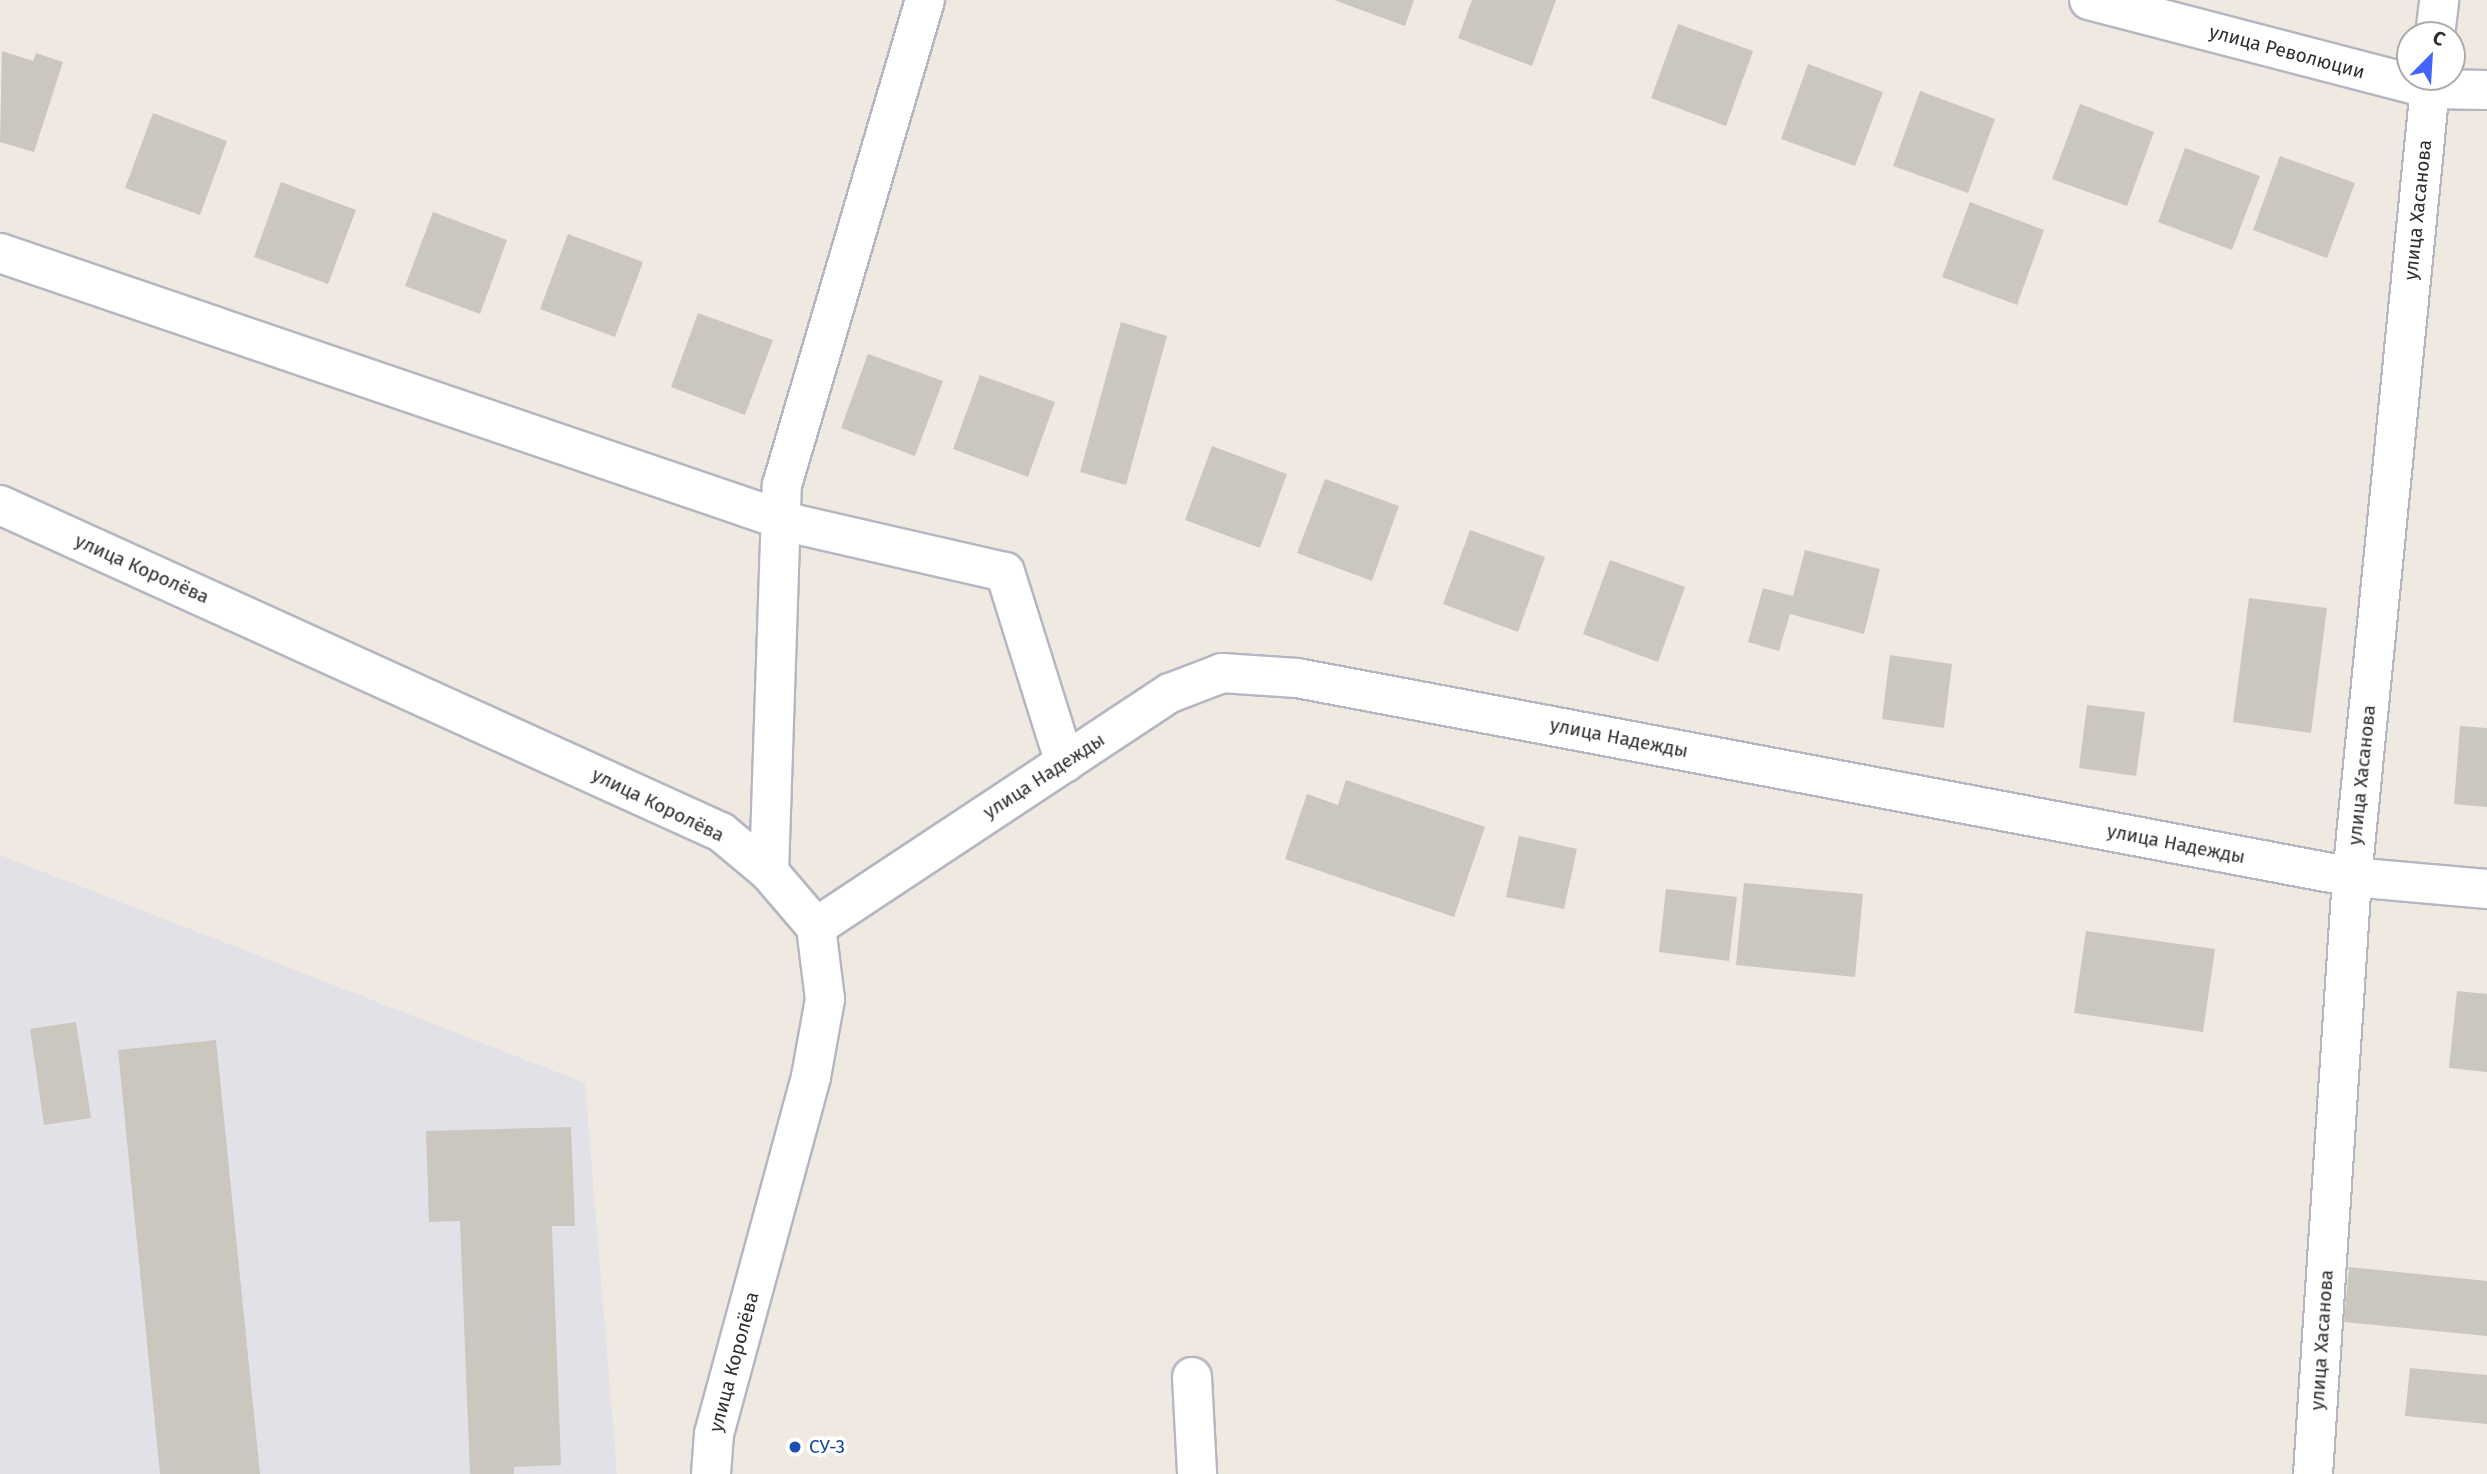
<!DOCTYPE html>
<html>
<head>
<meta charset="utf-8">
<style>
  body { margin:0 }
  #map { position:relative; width:2487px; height:1474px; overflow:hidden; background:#efe9e1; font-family:"Fira Sans",sans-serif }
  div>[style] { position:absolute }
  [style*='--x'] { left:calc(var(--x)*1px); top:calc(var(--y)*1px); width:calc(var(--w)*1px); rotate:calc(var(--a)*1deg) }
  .industrial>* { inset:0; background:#e3e1e8 }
  .building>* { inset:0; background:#cbc7bf }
  .roads { filter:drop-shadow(2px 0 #b4b7c1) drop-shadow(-2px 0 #b4b7c1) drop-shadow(0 2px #b4b7c1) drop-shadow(0 -2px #b4b7c1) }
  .minor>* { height:38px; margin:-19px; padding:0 19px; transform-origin:19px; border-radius:19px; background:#fff }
  .dots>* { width:19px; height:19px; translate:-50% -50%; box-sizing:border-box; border:4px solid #fff; border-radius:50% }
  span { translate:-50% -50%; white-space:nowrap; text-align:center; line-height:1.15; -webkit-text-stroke:7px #fff; paint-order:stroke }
  .street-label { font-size:19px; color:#2e2e2e }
  .transit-label { font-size:19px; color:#164399 }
  .left { translate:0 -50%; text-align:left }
  .north { position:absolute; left:2396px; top:21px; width:70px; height:70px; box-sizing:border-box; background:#fff; border:2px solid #ababab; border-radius:50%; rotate:24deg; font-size:19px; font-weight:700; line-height:28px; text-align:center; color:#2e2e2e }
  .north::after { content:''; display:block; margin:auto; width:24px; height:32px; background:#4264fb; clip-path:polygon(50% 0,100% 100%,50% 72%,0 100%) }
</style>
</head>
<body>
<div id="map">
  <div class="industrial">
    <div style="clip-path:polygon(0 855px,585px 1083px,617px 1474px,0 1474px)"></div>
  </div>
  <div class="building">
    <div style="clip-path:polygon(1334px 0,1414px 0,1405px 26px)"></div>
    <div style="clip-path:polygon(1472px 0,1556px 0,1532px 66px,1458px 38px)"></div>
    <div style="clip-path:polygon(1678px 24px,1753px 51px,1726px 126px,1651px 98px)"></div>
    <div style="clip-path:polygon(2px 51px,33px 61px,36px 53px,63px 62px,34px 152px,0 142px)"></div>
    <div style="clip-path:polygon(1808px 64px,1883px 92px,1855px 166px,1781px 139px)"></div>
    <div style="clip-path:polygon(1920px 91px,1995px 119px,1968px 193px,1893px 166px)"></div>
    <div style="clip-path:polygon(2080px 104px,2154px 132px,2127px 206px,2052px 179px)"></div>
    <div style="clip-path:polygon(153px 113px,227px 141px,200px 215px,125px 188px)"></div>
    <div style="clip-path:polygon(2185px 148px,2260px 176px,2232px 250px,2158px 222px)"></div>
    <div style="clip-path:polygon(2280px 156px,2355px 183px,2327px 258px,2253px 230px)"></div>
    <div style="clip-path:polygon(281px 182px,356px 210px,328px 284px,254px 257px)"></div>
    <div style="clip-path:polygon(1970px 202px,2044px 230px,2017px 305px,1942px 277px)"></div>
    <div style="clip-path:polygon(433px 212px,507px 240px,480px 314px,405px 286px)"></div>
    <div style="clip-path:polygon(568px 234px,643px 262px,615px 337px,540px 309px)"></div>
    <div style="clip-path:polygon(698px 313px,773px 340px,745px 415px,671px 387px)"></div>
    <div style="clip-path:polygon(1121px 322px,1167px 336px,1126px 485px,1080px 472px)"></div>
    <div style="clip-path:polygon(868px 354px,943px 381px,915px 456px,841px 428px)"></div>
    <div style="clip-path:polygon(980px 375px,1055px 402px,1028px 477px,953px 449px)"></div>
    <div style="clip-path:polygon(1212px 446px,1287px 474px,1260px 548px,1185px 520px)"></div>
    <div style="clip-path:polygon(1325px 479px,1399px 506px,1372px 581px,1297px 553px)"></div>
    <div style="clip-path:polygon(1470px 530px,1545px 557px,1518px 632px,1443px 604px)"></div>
    <div style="clip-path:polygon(1805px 550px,1880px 569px,1864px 634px,1790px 614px,1779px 651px,1748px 642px,1763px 588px,1793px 596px)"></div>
    <div style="clip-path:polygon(1610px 560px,1685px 587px,1658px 662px,1583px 634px)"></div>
    <div style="clip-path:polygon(2249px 598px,2327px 608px,2311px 733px,2233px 722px)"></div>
    <div style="clip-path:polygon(1890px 655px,1952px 664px,1944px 728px,1882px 719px)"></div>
    <div style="clip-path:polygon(2087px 705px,2145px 712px,2136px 776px,2079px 768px)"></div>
    <div style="clip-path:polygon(2460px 726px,2487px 728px,2487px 807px,2454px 804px)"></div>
    <div style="clip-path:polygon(1346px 780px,1485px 827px,1454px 917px,1285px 859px,1307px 794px,1338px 805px)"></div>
    <div style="clip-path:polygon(1519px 836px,1577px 849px,1564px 909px,1506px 897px)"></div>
    <div style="clip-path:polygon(1744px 883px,1863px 894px,1855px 977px,1736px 965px)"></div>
    <div style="clip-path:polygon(1666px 889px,1737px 897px,1729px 961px,1659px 952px)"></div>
    <div style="clip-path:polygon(2086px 931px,2215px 949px,2203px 1032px,2074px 1013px)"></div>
    <div style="clip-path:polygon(2457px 991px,2487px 994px,2487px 1072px,2449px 1068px)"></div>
    <div style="clip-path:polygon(76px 1022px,91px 1118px,44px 1125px,30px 1029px)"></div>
    <div style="clip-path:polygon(216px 1040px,260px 1474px,160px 1474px,118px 1050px)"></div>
    <div style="clip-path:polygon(571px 1127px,575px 1226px,552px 1226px,561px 1465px,514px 1467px,514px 1474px,470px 1474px,460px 1221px,429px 1222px,426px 1131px)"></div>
    <div style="clip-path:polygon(2349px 1267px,2487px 1281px,2487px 1336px,2344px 1322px)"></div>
    <div style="clip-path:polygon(2410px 1368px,2487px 1375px,2487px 1424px,2405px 1416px)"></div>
  </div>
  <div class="roads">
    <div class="minor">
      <div style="--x:2089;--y:0;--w:352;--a:14.6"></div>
      <div style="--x:2430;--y:89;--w:57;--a:1"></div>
      <div style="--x:2435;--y:35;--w:35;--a:-83"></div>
      <div style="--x:0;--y:253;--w:840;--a:18.82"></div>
      <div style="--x:795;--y:524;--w:215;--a:12.9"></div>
      <div style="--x:1005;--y:572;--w:200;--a:72.6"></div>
      <div style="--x:0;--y:505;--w:792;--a:24.4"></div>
      <div style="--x:721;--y:832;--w:62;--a:39.8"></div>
      <div style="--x:769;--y:872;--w:72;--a:49.5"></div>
      <div style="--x:816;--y:927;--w:73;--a:82.9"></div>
      <div style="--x:825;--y:999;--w:79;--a:100.2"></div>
      <div style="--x:811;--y:1077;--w:370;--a:105.2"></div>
      <div style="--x:714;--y:1434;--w:40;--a:94.3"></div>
      <div style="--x:769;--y:872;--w:387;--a:-88.1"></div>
      <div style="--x:782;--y:485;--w:506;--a:-73.57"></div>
      <div style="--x:816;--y:927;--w:424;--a:-33.5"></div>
      <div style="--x:1170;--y:693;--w:56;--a:-21"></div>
      <div style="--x:1222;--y:673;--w:75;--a:3.8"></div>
      <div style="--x:1297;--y:678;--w:1074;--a:10.68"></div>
      <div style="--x:2352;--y:877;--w:136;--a:5.1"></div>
      <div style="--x:1192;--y:1377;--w:97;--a:87"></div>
      <div style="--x:2313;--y:1474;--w:598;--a:-86.26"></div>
      <div style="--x:2352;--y:877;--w:804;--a:-84.36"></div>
    </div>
  </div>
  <div class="dots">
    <div style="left:795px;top:1447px;background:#1a4fb4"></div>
  </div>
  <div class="street-label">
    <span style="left:2287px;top:52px;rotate:15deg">улица Революции</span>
    <span style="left:2418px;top:210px;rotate:-84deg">улица Хасанова</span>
    <span style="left:142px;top:569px;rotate:24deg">улица Королёва</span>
    <span style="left:1619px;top:738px;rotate:11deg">улица Надежды</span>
    <span style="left:2362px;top:775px;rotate:-84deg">улица Хасанова</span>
    <span style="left:1044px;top:776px;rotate:-33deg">улица Надежды</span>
    <span style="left:658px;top:805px;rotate:26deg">улица Королёва</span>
    <span style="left:2176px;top:844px;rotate:11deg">улица Надежды</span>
    <span style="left:2322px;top:1340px;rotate:-86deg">улица Хасанова</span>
    <span style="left:734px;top:1362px;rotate:-75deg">улица Королёва</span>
  </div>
  <div class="transit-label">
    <span class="left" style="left:809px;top:1447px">СУ-3</span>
  </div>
  <div class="north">С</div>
</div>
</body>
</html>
